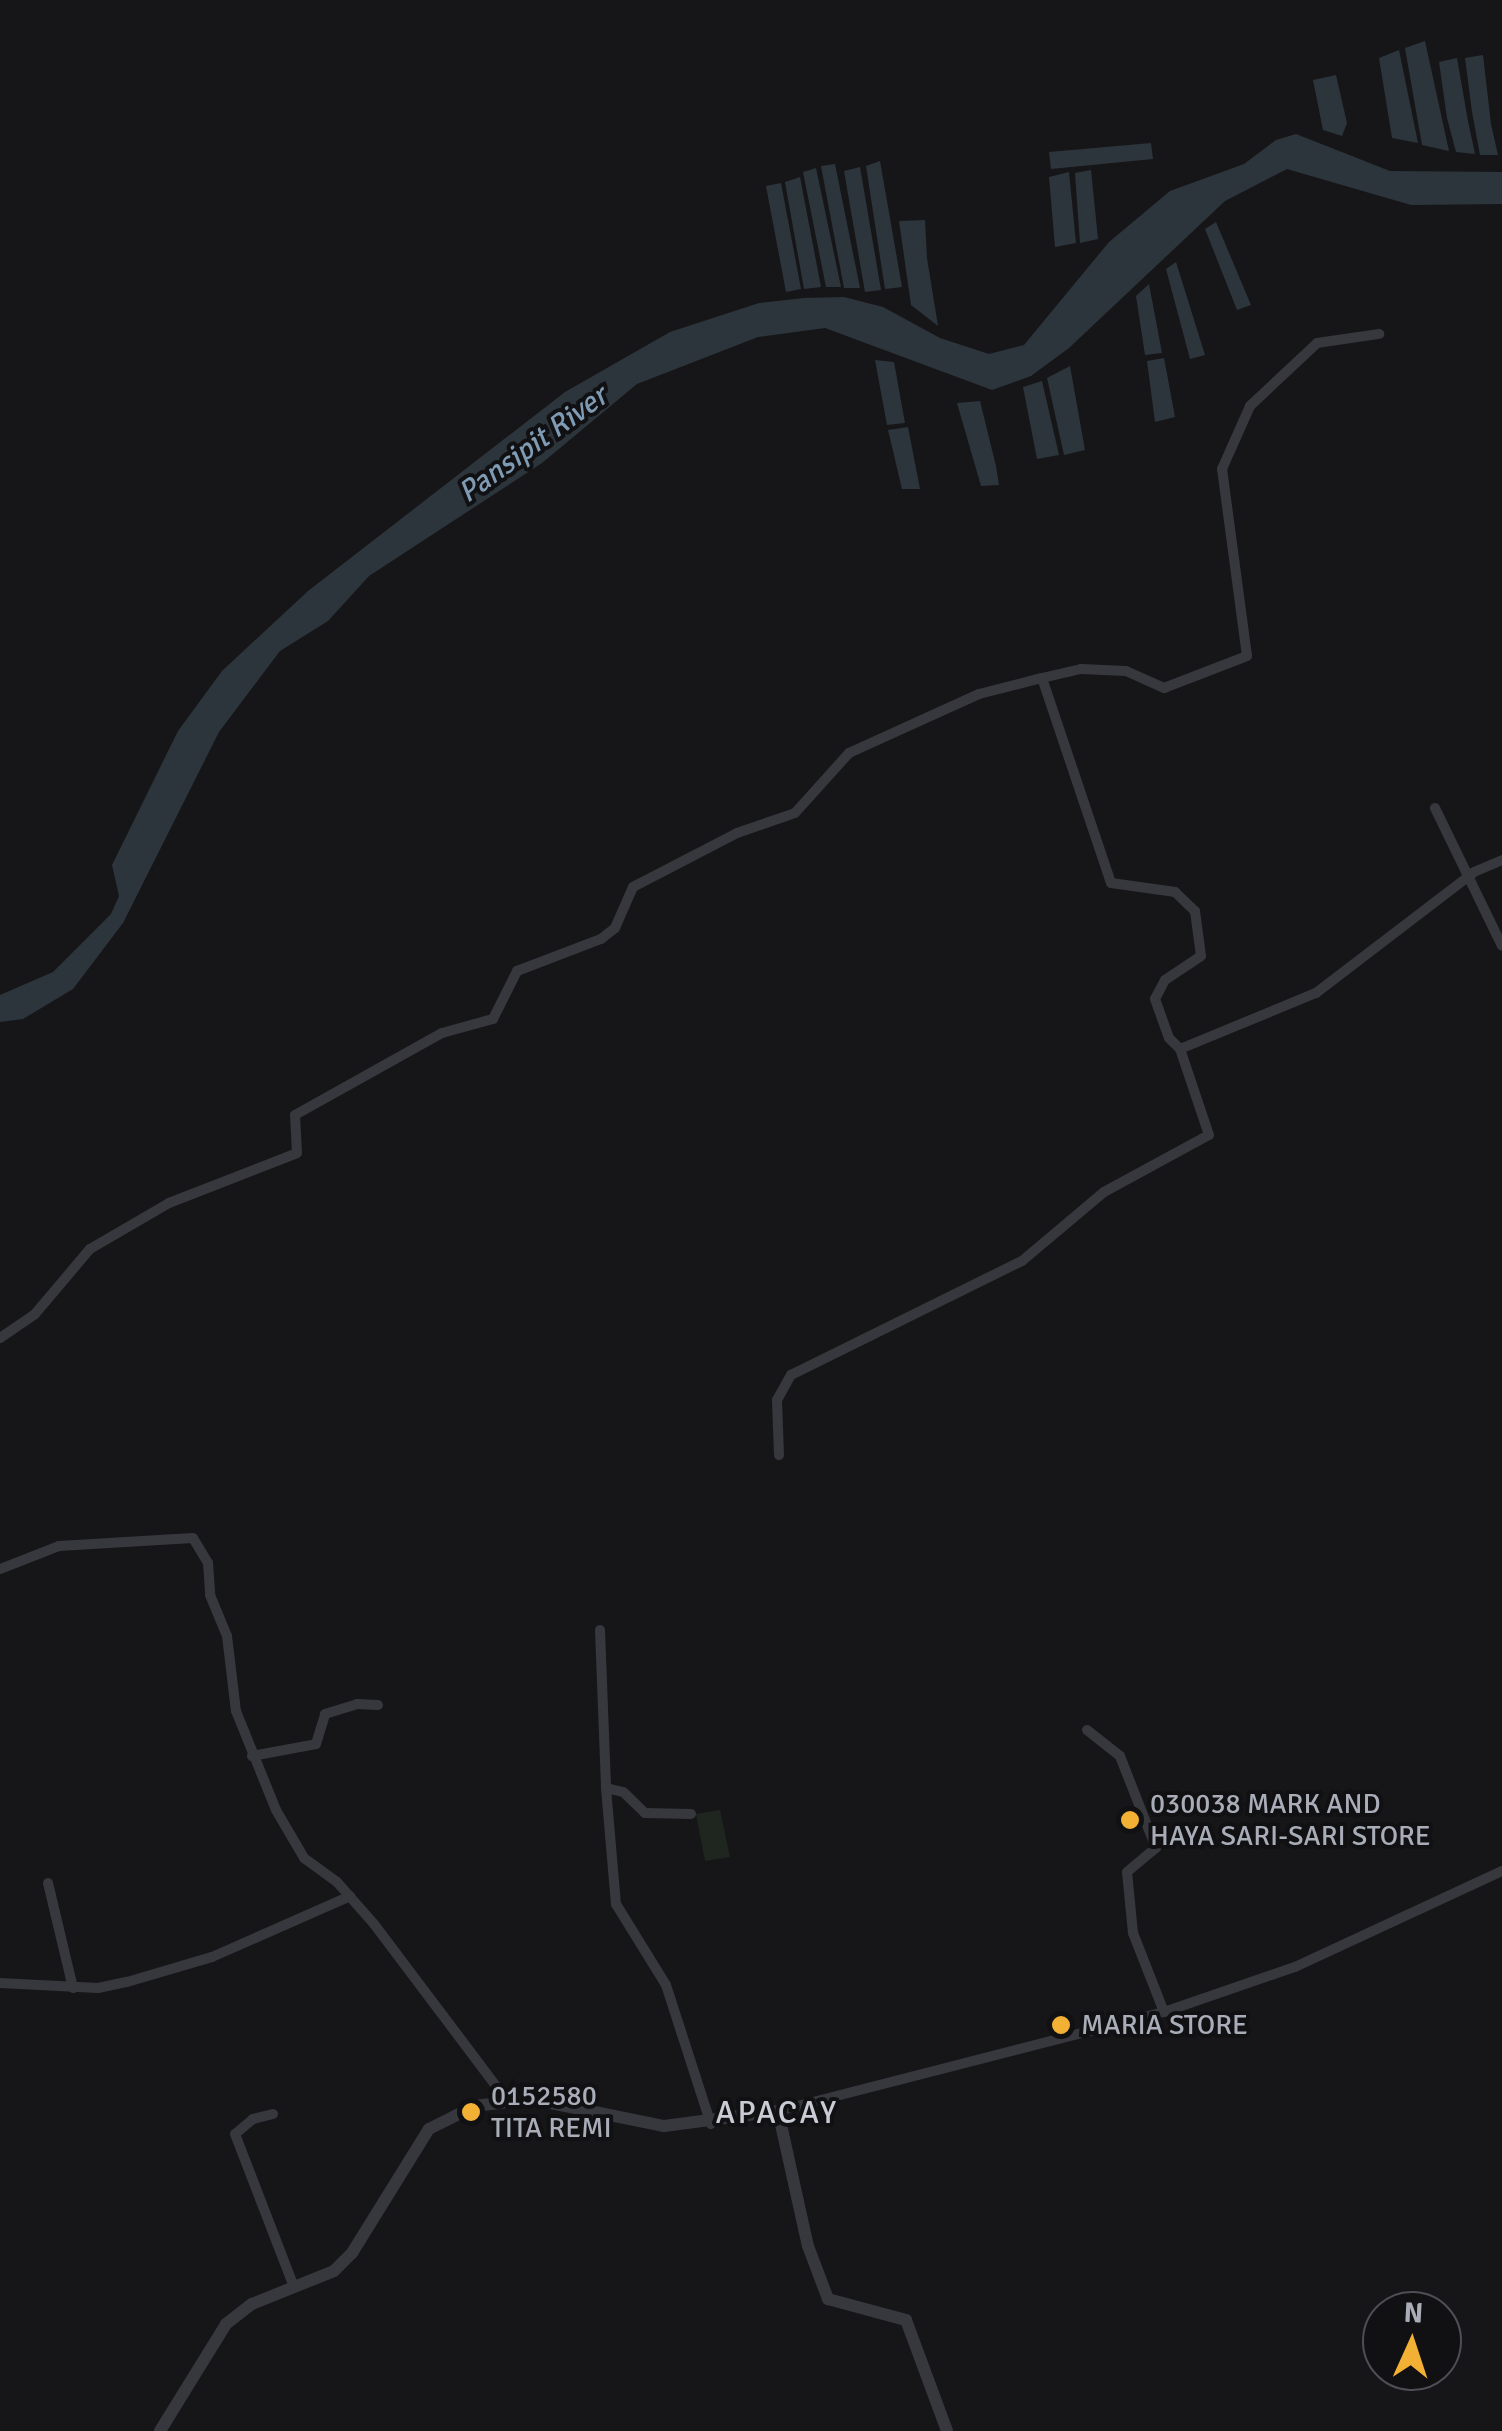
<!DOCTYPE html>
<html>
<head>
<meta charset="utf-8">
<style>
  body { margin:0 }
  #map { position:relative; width:1502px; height:2431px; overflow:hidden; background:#161618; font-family:Signika,sans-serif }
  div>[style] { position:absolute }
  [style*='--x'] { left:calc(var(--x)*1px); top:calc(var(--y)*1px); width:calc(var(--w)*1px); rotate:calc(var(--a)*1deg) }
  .green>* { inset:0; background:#1e261f }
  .water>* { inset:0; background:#2c353c }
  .minor>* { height:10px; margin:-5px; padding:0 5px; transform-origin:5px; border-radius:5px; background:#37383d }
  .tertiary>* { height:12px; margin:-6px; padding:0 6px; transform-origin:6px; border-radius:6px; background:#37383d }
  .dots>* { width:28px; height:28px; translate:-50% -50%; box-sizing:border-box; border:5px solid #111113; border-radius:50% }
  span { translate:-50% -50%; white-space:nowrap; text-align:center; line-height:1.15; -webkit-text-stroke:8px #111113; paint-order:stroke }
  .poi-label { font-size:28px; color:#a8adb8 }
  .left { translate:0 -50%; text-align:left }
  .water-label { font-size:30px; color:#7f9bb3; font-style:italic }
  .quarter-label { font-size:32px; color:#c9ccd4; letter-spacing:2.5px }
  .north { position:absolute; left:1362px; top:2291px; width:100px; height:100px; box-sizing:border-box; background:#111113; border:2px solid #4d4f55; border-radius:50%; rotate:3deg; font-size:28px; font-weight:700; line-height:40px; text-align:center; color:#a8adb8 }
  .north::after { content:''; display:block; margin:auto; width:35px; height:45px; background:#f2b134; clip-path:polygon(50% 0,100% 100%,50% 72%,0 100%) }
</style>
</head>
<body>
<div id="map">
  <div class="green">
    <div style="clip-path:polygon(720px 1810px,730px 1857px,705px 1861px,696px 1814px)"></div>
  </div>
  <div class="water">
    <div style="clip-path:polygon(1425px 41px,1449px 151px,1422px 145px,1405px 48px)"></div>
    <div style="clip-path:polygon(1399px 50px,1418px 143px,1392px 138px,1379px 58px)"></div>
    <div style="clip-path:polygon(1483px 55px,1491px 124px,1498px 155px,1480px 155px,1472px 112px,1465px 58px)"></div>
    <div style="clip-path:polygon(1457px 58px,1468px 121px,1475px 154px,1456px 152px,1447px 118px,1439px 62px)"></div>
    <div style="clip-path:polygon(1336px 75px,1347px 123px,1342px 136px,1323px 130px,1313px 80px)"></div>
    <div style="clip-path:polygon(1296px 134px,1390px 171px,1502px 172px,1502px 204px,1411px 205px,1287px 169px,1225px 201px,1069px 348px,1031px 376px,992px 390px,825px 328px,758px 337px,637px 384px,542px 463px,369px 576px,328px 621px,280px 651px,219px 732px,123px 923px,73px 989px,23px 1019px,0 1022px,0 995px,53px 972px,111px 914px,119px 896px,112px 865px,178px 731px,222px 671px,308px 591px,565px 392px,670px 332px,759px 303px,804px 298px,844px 297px,883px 307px,940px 338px,989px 354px,1024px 345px,1109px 242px,1170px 191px,1244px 164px,1276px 140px)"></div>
    <div style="clip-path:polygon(1151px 143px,1153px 159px,1051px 169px,1049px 152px)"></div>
    <div style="clip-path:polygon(880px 161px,902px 287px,885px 289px,866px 166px)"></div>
    <div style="clip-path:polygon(835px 164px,860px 288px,844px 288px,821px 166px)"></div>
    <div style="clip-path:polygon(860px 167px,881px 290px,865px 292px,844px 171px)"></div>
    <div style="clip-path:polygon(816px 168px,841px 287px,826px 287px,803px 172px)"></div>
    <div style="clip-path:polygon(1091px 170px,1098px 239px,1080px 243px,1075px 173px)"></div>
    <div style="clip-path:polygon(1069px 172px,1076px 243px,1055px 247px,1049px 177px)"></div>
    <div style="clip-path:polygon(800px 177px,821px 287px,804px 289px,785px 182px)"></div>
    <div style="clip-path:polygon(781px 183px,801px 289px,786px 292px,766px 186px)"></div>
    <div style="clip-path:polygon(925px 220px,927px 258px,938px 326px,911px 305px,899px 221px)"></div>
    <div style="clip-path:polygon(1216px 222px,1251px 305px,1237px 310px,1205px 229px)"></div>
    <div style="clip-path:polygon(1176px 262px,1205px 355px,1190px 359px,1166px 269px)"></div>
    <div style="clip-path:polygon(1149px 284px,1162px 353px,1145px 355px,1136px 296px)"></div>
    <div style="clip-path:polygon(1164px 358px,1175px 417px,1155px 422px,1147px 361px)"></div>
    <div style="clip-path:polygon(875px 360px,894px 362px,905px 423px,887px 425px)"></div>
    <div style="clip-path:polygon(1070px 366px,1085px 450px,1064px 455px,1047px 378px)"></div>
    <div style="clip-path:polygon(1042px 381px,1059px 455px,1037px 459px,1023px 387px)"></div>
    <div style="clip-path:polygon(980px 401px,996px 466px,999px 485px,981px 486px,957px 403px)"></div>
    <div style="clip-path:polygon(908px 427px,920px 489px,902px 489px,888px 430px)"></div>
  </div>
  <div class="minor">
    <div style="--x:1042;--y:678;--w:40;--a:-13"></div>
    <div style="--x:1081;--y:669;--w:45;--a:2.5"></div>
    <div style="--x:1126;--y:671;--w:42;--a:24.1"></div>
    <div style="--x:1164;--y:688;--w:89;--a:-21.1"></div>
    <div style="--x:1247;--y:656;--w:189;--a:-97.6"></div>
    <div style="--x:1222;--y:469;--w:69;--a:-66"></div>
    <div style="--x:1250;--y:406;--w:92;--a:-43.2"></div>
    <div style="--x:1317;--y:343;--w:63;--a:-8.3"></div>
    <div style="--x:1435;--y:808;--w:153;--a:64.1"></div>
    <div style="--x:0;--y:1338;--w:42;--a:-34.4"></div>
    <div style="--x:35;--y:1314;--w:85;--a:-49.8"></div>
    <div style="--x:90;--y:1249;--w:91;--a:-30.2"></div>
    <div style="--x:169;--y:1203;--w:137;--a:-21.3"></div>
    <div style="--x:297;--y:1153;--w:38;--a:-93"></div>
    <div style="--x:295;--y:1115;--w:168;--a:-29.2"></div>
    <div style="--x:442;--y:1033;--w:53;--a:-15.4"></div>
    <div style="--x:493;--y:1019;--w:54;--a:-63.4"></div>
    <div style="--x:517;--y:971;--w:90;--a:-20.9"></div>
    <div style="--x:601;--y:939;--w:18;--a:-38"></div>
    <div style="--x:615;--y:928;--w:45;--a:-66.3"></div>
    <div style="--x:633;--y:887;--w:117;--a:-27.4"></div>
    <div style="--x:737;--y:833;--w:61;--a:-19"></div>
    <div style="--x:795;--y:813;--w:81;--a:-48"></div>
    <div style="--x:849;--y:753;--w:143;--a:-24.4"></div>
    <div style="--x:979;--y:694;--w:65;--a:-14.3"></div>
    <div style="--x:1042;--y:678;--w:216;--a:71.4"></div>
    <div style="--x:1111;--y:883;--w:65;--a:8"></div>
    <div style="--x:1175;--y:892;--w:28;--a:44"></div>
    <div style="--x:1195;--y:911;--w:45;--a:82.4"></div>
    <div style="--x:1201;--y:956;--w:43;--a:146.3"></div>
    <div style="--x:1165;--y:980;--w:21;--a:118"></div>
    <div style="--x:1155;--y:999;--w:41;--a:70.3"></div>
    <div style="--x:1169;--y:1038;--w:16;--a:45"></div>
    <div style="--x:1180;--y:1049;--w:147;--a:-22.4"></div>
    <div style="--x:1316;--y:993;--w:199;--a:-37.4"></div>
    <div style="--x:1474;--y:872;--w:30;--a:-23"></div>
    <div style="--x:779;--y:1455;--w:55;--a:-92.1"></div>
    <div style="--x:777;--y:1400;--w:29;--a:-61"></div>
    <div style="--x:791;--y:1375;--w:258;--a:-26.3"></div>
    <div style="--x:1022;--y:1261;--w:107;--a:-40.1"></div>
    <div style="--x:1104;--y:1192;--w:119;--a:-28.5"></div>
    <div style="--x:1209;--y:1135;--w:91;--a:-108.6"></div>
    <div style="--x:0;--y:1569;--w:63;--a:-21.3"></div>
    <div style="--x:59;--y:1546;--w:134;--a:-3.4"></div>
    <div style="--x:193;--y:1538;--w:29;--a:59"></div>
    <div style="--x:208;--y:1563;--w:32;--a:86"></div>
    <div style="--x:210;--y:1595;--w:44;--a:67.5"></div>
    <div style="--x:227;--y:1636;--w:76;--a:83.2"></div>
    <div style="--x:236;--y:1711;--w:107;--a:68"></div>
    <div style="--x:276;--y:1810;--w:56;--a:59.7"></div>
    <div style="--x:304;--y:1858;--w:41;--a:36"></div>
    <div style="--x:337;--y:1882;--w:56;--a:48.6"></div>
    <div style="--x:374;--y:1924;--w:219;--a:53"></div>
    <div style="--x:600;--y:1630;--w:158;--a:87.8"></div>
    <div style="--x:252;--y:1756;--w:65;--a:-10.6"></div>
    <div style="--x:316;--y:1744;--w:31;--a:-73"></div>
    <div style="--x:325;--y:1714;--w:34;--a:-17"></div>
    <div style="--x:357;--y:1704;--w:21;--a:3"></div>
    <div style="--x:691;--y:1814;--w:46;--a:-178.8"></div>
    <div style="--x:645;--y:1813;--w:30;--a:-136"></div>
    <div style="--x:623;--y:1792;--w:17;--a:-167"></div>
    <div style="--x:606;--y:1788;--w:116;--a:85.1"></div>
    <div style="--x:616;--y:1904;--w:95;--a:58.3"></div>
    <div style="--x:666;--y:1985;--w:146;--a:72.1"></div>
    <div style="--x:48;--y:1883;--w:108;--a:76.6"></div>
    <div style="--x:0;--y:1983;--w:98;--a:2.9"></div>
    <div style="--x:98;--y:1988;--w:30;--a:-12"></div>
    <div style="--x:127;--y:1982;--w:89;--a:-16.4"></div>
    <div style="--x:212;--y:1957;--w:151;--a:-23.8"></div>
    <div style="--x:1164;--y:2012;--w:139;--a:-19"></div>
    <div style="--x:1295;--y:1967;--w:228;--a:-24.9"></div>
    <div style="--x:778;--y:2111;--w:398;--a:-14.4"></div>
    <div style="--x:1164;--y:2012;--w:85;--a:-111.4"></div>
    <div style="--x:1133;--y:1933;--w:61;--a:-95.6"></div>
    <div style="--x:1127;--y:1872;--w:38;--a:-40"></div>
    <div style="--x:1156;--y:1848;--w:99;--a:-111.4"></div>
    <div style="--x:1120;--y:1756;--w:42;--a:-141.8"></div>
    <div style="--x:273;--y:2114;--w:21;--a:166"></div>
    <div style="--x:253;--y:2119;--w:23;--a:140"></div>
    <div style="--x:235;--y:2134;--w:164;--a:68.9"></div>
  </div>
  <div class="tertiary">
    <div style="--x:160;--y:2431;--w:126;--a:-58.3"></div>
    <div style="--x:226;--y:2324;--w:33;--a:-38"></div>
    <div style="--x:252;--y:2304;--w:88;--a:-21.9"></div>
    <div style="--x:334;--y:2271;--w:25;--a:-45"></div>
    <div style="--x:352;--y:2253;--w:146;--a:-58.2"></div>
    <div style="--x:429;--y:2129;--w:51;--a:-26.6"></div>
    <div style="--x:475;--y:2106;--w:56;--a:-7.1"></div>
    <div style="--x:531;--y:2099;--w:136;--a:11.5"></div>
    <div style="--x:664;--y:2126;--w:115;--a:-7.5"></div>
    <div style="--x:778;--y:2111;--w:138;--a:77.5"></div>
    <div style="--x:808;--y:2246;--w:57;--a:69.3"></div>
    <div style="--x:828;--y:2299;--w:81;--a:15.1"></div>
    <div style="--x:906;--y:2320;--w:118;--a:69.7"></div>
  </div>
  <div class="dots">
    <div style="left:1130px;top:1820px;background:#f2b134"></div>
    <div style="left:1061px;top:2025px;background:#f2b134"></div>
    <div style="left:471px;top:2112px;background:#f2b134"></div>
  </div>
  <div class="poi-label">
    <span class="left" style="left:1150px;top:1820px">030038 MARK AND<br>HAYA SARI-SARI STORE</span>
    <span class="left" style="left:1081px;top:2025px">MARIA STORE</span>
    <span class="left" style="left:491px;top:2112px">0152580<br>TITA REMI</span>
  </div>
  <div class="water-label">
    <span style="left:533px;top:445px;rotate:-36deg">Pansipit River</span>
  </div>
  <div class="quarter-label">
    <span style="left:777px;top:2113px">APACAY</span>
  </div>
  <div class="north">N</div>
</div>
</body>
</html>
